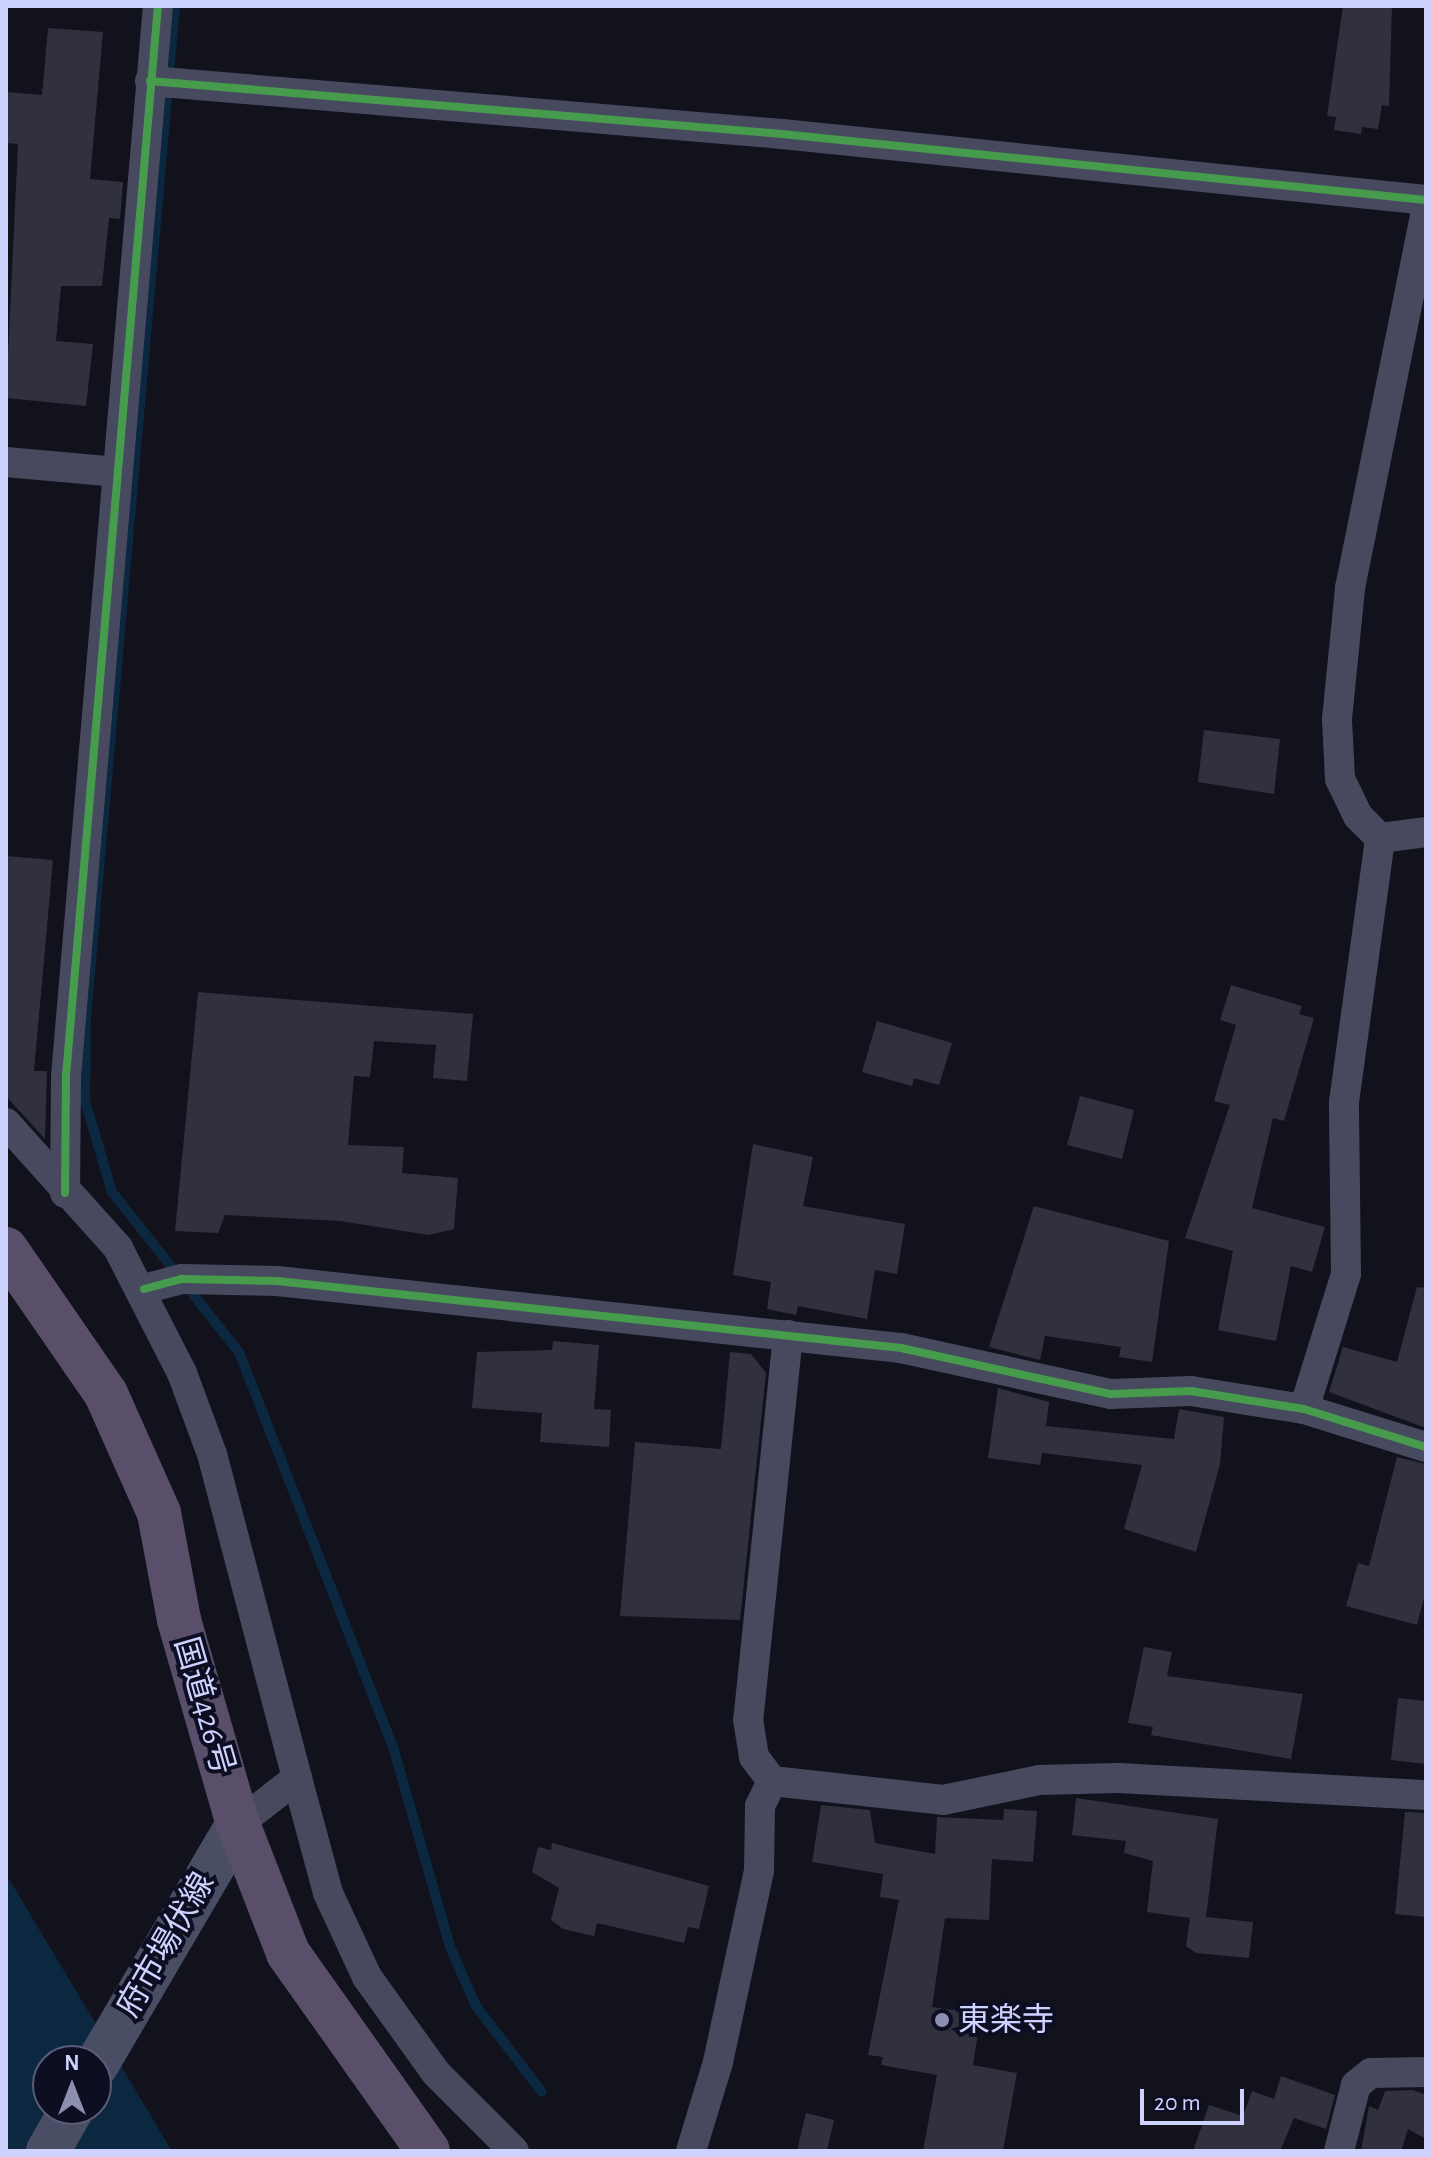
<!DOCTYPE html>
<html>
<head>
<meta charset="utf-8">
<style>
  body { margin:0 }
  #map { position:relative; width:1432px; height:2157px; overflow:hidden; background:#12121d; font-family:"Alegreya Sans","Noto Sans JP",sans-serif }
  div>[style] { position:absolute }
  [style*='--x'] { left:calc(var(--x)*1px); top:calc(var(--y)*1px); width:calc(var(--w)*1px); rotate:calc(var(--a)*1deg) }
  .water>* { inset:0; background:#0c2840 }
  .stream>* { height:10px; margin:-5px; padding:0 5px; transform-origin:5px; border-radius:5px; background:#0c2840 }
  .building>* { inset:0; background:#30303f }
  .minor>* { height:30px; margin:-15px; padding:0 15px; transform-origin:15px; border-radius:15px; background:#474a5e }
  .secondary>* { height:44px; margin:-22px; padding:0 22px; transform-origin:22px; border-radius:22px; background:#494e64 }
  .trunk>* { height:44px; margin:-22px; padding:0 22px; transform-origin:22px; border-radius:22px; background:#5a4f6a }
  .cycleway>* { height:8px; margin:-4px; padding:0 4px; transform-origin:4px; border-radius:4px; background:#469c4c }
  .dots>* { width:22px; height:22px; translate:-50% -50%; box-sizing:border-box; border:4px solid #0d0e22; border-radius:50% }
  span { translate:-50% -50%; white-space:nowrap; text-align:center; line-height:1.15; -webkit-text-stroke:8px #0d0e22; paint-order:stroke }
  .street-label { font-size:32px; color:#ced2ff }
  .poi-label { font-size:32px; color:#ced2ff }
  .left { translate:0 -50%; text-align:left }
  .frame { position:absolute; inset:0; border:8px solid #ced2ff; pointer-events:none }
  .north { position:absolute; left:32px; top:2045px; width:80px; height:80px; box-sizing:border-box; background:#0d0e22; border:2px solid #5a5c7a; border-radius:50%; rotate:0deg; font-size:22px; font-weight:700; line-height:32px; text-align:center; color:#ced2ff }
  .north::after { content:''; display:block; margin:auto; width:28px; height:36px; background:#8c8fb0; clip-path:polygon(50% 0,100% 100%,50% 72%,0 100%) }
  .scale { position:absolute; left:1140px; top:2089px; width:104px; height:36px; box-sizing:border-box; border:4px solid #ced2ff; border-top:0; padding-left:10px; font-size:24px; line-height:28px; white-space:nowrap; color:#ced2ff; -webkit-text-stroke:6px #0d0e22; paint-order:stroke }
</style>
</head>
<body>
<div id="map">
  <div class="water">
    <div style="clip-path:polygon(evenodd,6px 1874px,172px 2151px,6px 2151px,6px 1874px,48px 2061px,96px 2061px,96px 2109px,48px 2109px,48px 2061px)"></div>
  </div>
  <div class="stream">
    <div style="--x:175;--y:6;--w:1016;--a:95.03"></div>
    <div style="--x:86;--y:1018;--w:83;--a:90.7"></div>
    <div style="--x:85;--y:1101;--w:95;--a:73.5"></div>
    <div style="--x:112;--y:1192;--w:204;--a:51.6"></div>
    <div style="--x:239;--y:1352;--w:427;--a:68.7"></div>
    <div style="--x:394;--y:1750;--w:205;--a:74.1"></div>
    <div style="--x:450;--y:1947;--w:64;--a:66.2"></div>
    <div style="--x:476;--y:2006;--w:108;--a:52.5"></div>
  </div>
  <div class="building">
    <div style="clip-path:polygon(1343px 6px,1392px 6px,1389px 106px,1382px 105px,1378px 129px,1362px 127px,1361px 134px,1334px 130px,1336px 117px,1327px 116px)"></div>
    <div style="clip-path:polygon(48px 28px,103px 32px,90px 179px,123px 182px,120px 219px,109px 218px,102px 286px,61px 286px,56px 341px,93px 344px,86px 406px,6px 398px,18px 144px,6px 143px,6px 92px,42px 95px)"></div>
    <div style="clip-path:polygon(1204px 730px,1280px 739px,1274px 794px,1198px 782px)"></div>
    <div style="clip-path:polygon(6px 856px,53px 860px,34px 1071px,47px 1071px,45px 1139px,6px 1096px)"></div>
    <div style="clip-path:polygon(1231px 985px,1302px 1006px,1299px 1014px,1314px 1018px,1284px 1121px,1273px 1118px,1252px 1208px,1325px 1227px,1312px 1272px,1291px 1266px,1276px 1341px,1218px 1330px,1233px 1251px,1185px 1238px,1230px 1105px,1214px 1101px,1236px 1025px,1220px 1020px)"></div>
    <div style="clip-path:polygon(198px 992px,473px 1014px,467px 1081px,433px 1078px,436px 1045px,374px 1041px,370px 1077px,354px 1076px,348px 1145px,404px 1147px,402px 1173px,458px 1178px,454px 1229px,429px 1235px,340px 1221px,225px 1215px,218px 1233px,175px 1231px)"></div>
    <div style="clip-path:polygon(877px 1021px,952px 1043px,939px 1085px,914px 1078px,912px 1086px,862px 1072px)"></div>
    <div style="clip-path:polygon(1080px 1096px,1134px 1110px,1122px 1159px,1067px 1145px)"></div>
    <div style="clip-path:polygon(753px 1144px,813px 1157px,803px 1206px,905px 1224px,897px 1274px,875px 1270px,867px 1319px,798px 1306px,796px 1315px,767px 1309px,771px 1282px,733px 1275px)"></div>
    <div style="clip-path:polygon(1034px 1206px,1169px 1241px,1152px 1362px,1119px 1357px,1121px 1347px,1045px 1336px,1040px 1360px,989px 1347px)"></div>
    <div style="clip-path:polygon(1417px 1287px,1426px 1288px,1426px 1428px,1329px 1392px,1343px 1347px,1397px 1362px)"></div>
    <div style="clip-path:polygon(553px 1341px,599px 1345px,594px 1409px,611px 1410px,609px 1447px,540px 1442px,542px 1413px,472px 1408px,477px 1352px,552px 1350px)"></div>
    <div style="clip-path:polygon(730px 1352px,751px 1354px,766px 1373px,740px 1620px,620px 1616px,635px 1442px,721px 1449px)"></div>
    <div style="clip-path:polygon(998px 1388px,1049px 1402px,1046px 1426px,1174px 1439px,1179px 1409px,1224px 1417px,1220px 1464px,1196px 1552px,1124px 1529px,1142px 1465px,1042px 1453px,1040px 1465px,988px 1458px)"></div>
    <div style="clip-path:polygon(1397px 1457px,1426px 1464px,1426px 1590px,1417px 1625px,1346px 1606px,1358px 1563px,1369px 1566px)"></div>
    <div style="clip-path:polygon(1144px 1647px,1172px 1652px,1167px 1676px,1303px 1694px,1291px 1759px,1151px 1735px,1153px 1727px,1128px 1723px)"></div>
    <div style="clip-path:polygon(1398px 1698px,1426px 1701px,1426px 1764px,1391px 1760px)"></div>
    <div style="clip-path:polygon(1076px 1798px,1218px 1819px,1206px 1917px,1253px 1922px,1249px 1958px,1196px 1953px,1186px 1946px,1190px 1918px,1147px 1912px,1153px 1861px,1124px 1853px,1126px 1841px,1072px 1835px)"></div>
    <div style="clip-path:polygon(821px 1805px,870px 1810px,875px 1843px,935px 1854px,937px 1817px,1003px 1820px,1004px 1809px,1037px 1811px,1033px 1862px,992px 1859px,989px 1920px,945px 1918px,932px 2007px,981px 2014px,973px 2065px,1017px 2073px,1003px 2151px,923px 2151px,937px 2075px,881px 2065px,883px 2057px,868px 2055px,899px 1900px,880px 1897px,883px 1874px,812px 1862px)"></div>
    <div style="clip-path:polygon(1405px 1812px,1426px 1813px,1426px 1917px,1395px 1914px)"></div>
    <div style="clip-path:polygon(552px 1843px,709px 1886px,699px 1929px,688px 1927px,684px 1943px,597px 1923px,594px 1936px,563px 1929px,551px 1920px,559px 1888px,532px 1872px,538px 1847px,551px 1850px)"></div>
    <div style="clip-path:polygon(1281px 2076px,1335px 2095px,1326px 2129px,1294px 2118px,1280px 2151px,1193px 2151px,1209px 2105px,1243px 2116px,1252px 2091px,1274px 2099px)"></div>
    <div style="clip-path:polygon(1413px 2090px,1426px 2095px,1426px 2139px,1408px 2129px,1401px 2151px,1361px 2151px,1369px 2106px,1378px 2110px,1385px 2091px)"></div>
    <div style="clip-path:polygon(806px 2113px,834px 2120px,827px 2151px,797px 2151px)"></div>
  </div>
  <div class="minor">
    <div style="--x:150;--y:81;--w:634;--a:4.79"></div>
    <div style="--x:782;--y:134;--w:647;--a:5.85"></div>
    <div style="--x:6;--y:462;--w:112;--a:5.1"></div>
    <div style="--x:1380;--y:838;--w:31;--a:-135"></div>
    <div style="--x:1358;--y:816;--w:41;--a:-115.9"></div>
    <div style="--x:1340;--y:779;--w:60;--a:-92.9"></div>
    <div style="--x:1337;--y:719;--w:132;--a:-84.3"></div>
    <div style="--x:1350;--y:588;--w:384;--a:-78.6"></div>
    <div style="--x:1380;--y:838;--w:46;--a:-7.4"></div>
    <div style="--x:6;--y:1123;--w:168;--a:48.1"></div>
    <div style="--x:118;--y:1248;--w:140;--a:62.9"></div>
    <div style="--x:182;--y:1373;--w:86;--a:69.7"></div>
    <div style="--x:212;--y:1454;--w:335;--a:75.3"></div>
    <div style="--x:65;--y:1193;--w:117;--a:-89.5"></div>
    <div style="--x:66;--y:1076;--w:1074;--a:-85.09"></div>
    <div style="--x:144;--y:1289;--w:39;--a:-15"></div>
    <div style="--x:182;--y:1279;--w:95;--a:1.2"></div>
    <div style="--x:277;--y:1281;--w:628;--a:6.13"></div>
    <div style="--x:901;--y:1348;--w:215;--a:12.4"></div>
    <div style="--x:1111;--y:1394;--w:80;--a:-2.1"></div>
    <div style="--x:1191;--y:1391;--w:114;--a:9.1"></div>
    <div style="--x:1304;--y:1409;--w:128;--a:17.3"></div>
    <div style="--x:788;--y:1335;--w:386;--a:95.9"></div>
    <div style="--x:748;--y:1719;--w:38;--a:81"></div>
    <div style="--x:754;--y:1757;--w:30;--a:53"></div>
    <div style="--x:772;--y:1781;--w:172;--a:6.3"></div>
    <div style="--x:943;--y:1800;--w:99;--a:-11.7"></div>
    <div style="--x:1040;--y:1780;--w:79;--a:-1.5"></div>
    <div style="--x:1119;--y:1778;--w:307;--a:3.2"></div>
    <div style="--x:1304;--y:1409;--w:141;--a:-72.7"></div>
    <div style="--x:1346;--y:1274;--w:172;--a:-90.7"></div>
    <div style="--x:1344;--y:1102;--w:266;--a:-82.2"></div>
    <div style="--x:238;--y:1824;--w:75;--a:-37.9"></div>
    <div style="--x:297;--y:1778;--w:119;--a:74.9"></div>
    <div style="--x:328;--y:1893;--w:93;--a:65.1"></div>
    <div style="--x:367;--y:1977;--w:118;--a:54.3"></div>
    <div style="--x:436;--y:2073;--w:110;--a:45"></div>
    <div style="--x:691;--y:2151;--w:93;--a:-73.1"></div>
    <div style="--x:718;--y:2062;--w:195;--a:-77.9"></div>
    <div style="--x:759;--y:1871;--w:65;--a:-89.1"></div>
    <div style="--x:760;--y:1806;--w:28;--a:-64"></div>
    <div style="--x:1339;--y:2151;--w:68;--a:-75.6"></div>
    <div style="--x:1356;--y:2085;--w:19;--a:-39"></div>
    <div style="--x:1371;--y:2073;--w:55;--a:-1"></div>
  </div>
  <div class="secondary">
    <div style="--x:96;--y:2066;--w:281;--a:-59.6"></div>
    <div style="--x:48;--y:2151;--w:48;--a:-60.3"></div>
  </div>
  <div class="trunk">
    <div style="--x:6;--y:1249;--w:176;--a:55.4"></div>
    <div style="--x:106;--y:1394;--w:130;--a:66"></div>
    <div style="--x:159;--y:1513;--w:109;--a:79.4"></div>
    <div style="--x:179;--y:1620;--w:212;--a:73.9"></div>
    <div style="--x:238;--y:1824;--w:138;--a:68.8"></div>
    <div style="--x:288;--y:1953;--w:242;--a:54.7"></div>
  </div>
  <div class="cycleway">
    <div style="--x:150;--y:81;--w:634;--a:4.79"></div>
    <div style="--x:782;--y:134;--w:647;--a:5.85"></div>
    <div style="--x:65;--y:1193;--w:117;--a:-89.5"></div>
    <div style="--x:66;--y:1076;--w:1074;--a:-85.09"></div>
    <div style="--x:144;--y:1289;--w:39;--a:-15"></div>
    <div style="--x:182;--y:1279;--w:95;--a:1.2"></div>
    <div style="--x:277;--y:1281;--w:628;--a:6.13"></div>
    <div style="--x:901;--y:1348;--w:215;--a:12.4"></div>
    <div style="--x:1111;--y:1394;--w:80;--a:-2.1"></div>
    <div style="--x:1191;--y:1391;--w:114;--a:9.1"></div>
    <div style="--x:1304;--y:1409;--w:128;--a:17.3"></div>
  </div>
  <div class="dots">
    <div style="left:942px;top:2020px;background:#8c8fb0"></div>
  </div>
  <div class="street-label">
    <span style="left:204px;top:1706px;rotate:74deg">国道426号</span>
    <span style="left:166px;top:1945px;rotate:-60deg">府市場伏線</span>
  </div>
  <div class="poi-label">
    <span class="left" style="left:958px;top:2020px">東楽寺</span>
  </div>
  <div class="frame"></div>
  <div class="north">N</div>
  <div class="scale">20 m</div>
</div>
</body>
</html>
